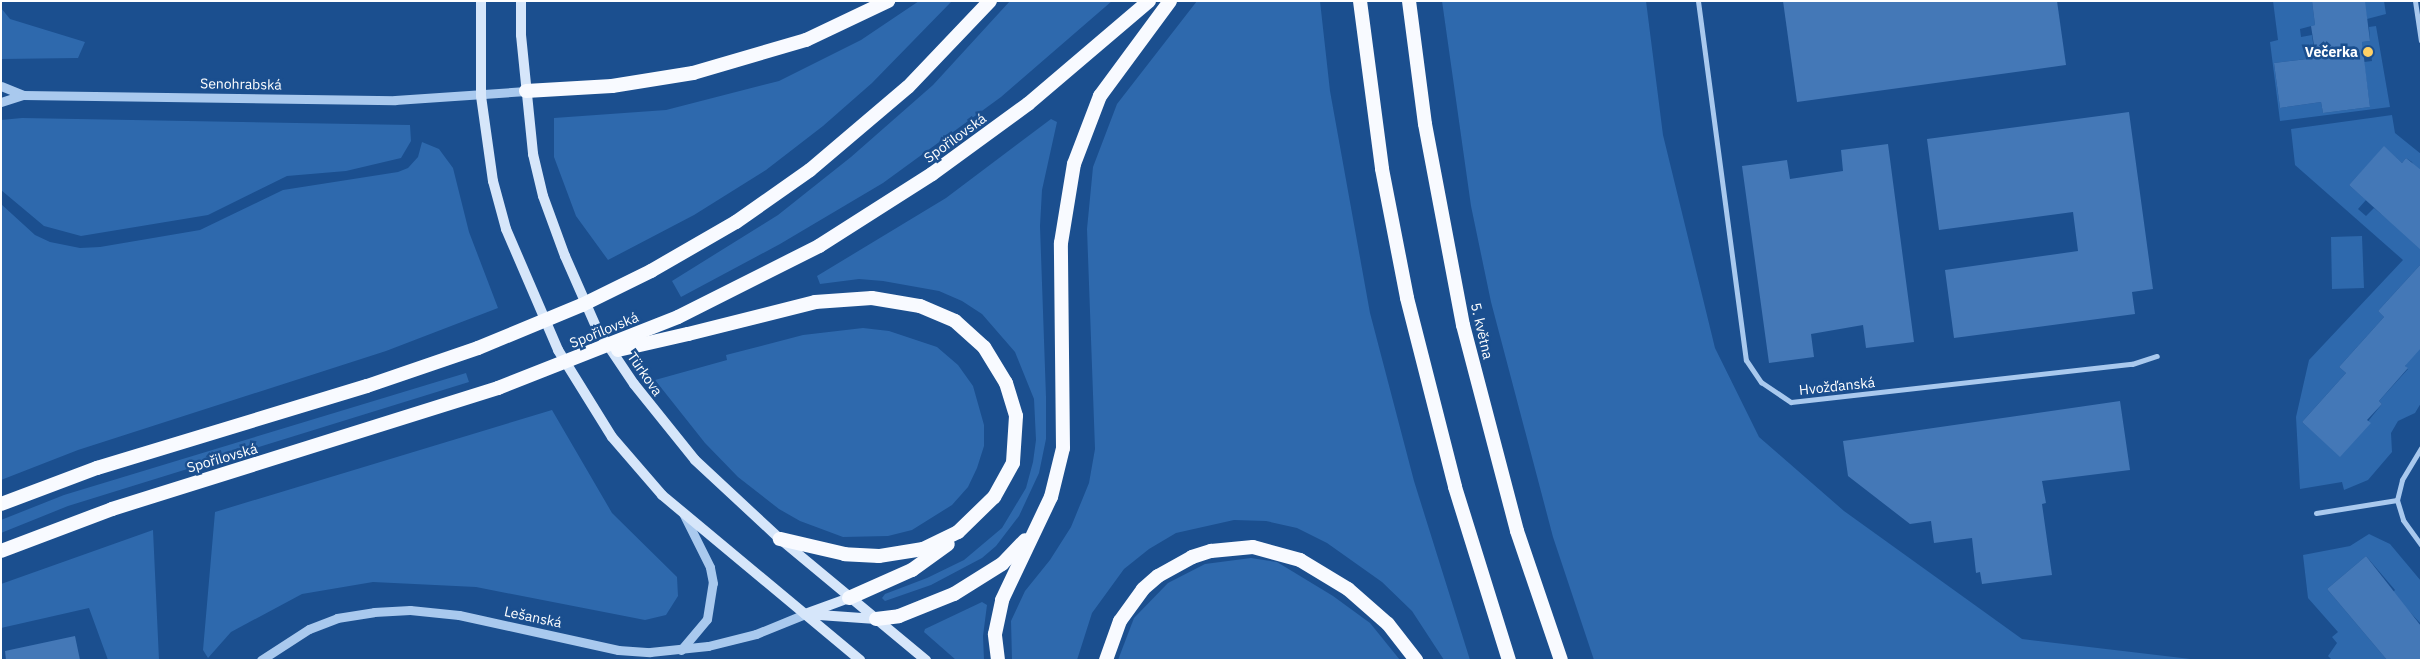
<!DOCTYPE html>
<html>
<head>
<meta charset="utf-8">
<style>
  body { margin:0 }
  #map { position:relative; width:2422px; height:661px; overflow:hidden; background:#1b4f8f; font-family:"IBM Plex Sans",sans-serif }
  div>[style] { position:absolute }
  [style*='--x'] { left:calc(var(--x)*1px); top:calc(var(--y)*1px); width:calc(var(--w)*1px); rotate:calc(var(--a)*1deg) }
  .green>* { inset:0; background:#2e69ad }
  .building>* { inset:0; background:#4478b7 }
  .minor>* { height:5px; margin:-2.5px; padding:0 2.5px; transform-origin:2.5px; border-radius:2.5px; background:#a9c9ee }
  .tertiary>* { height:9px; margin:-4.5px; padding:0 4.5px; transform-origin:4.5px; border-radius:4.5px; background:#a9c9ee }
  .secondary>* { height:10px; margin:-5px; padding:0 5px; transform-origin:5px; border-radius:5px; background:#d6e6fa }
  .trunk>* { height:14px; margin:-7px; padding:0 7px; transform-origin:7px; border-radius:7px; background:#f8faff }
  .trunk-bridge>* { height:14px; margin:-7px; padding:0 7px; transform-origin:7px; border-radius:7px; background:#f8faff }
  .dots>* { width:14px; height:14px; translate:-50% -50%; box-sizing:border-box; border:2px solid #1b4f8f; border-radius:50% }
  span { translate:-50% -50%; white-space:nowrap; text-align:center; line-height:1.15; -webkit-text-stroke:5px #1b4f8f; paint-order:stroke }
  .poi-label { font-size:14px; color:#fff; font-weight:700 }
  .right { translate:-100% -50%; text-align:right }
  .street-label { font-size:14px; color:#fff }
  .frame { position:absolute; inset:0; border:2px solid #fff; pointer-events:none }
</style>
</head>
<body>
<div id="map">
  <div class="green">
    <div style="clip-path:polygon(919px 1px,952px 1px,872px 83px,823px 126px,766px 170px,694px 215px,608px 260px,576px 216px,554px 157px,554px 118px,666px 110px,779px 81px,861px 40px)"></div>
    <div style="clip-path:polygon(1010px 1px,1112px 1px,1001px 97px,883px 183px,780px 244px,681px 297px,672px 281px,778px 215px,851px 157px,933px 85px)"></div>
    <div style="clip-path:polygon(1197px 1px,1320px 1px,1330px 91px,1370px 313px,1414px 481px,1470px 660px,1444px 660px,1412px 611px,1382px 582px,1327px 543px,1297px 528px,1266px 521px,1234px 520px,1176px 533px,1149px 549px,1124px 569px,1092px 613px,1077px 660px,1012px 660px,1011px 621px,1025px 591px,1050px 560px,1071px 527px,1089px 483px,1095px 449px,1087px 229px,1093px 167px,1117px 104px)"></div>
    <div style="clip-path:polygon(1442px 1px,1646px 1px,1663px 135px,1715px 348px,1759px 437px,1844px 511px,2022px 639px,2199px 660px,1594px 660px,1553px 537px,1491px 302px,1471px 206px)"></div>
    <div style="clip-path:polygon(2273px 1px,2312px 1px,2315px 25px,2300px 29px,2301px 37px,2312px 35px,2315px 58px,2274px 63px,2280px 108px,2321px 102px,2323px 113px,2370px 107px,2364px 62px,2372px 61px,2371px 53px,2363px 54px,2362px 42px,2370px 41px,2369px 27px,2376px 26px,2390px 107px,2280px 121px,2270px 42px,2278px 40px)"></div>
    <div style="clip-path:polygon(2364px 1px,2384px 1px,2386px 14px,2367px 19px)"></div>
    <div style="clip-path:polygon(1px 8px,10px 19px,85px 42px,78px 58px,1px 59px)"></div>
    <div style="clip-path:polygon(2392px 115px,2395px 133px,2421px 154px,2421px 186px,2412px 162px,2406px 158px,2402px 163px,2384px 147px,2349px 185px,2366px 200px,2358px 209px,2366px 216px,2374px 208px,2421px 247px,2421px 264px,2378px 311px,2384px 317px,2339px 367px,2346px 373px,2302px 422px,2340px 456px,2382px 404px,2379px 401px,2408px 369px,2405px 366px,2421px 342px,2421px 403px,2415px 413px,2398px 421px,2391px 433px,2392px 452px,2368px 480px,2344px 490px,2342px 482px,2300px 489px,2296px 417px,2309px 360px,2403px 260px,2295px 165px,2291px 129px)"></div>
    <div style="clip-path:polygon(22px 118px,410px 125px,411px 141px,401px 158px,346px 171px,287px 176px,208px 215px,81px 236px,44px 226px,1px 190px,1px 120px)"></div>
    <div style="clip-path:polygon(1051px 119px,1057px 122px,1042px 190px,1040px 226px,1046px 397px,1046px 439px,1039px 473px,1019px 516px,996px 546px,982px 558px,931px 585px,885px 601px,882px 598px,885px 594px,927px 578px,964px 560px,1002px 528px,1026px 488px,1033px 462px,1036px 440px,1034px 399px,1015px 352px,982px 314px,962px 301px,939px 291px,883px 281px,859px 279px,820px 284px,817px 276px,946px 198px)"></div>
    <div style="clip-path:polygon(422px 142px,439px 149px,453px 168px,469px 232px,498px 308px,386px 351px,78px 450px,1px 480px,1px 204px,35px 235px,50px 242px,80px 248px,100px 247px,200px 230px,283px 190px,398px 172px,408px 168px,418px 157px)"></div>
    <div style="clip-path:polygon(2362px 236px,2364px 288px,2332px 289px,2331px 237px)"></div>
    <div style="clip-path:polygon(863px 328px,889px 331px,937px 347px,958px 365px,973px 386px,984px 425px,984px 446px,977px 468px,968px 487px,952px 505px,912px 530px,888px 536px,843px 537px,800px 521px,779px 509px,738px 477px,705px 443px,655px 380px,727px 360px,726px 355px,803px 335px)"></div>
    <div style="clip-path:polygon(466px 373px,469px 382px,68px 506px,1px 533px,1px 520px,64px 495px)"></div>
    <div style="clip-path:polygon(552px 410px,612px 513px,677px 577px,678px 596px,666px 615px,645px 620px,476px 587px,373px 582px,302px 594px,231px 632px,208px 658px,203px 650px,215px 512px)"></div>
    <div style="clip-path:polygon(153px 530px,159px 660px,108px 660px,89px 608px,1px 628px,1px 584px)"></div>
    <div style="clip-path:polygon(2369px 534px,2390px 544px,2421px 581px,2421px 624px,2392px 593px,2395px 590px,2366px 556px,2327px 589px,2387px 660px,2332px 660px,2328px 656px,2337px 643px,2332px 637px,2338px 632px,2308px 598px,2303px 555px,2350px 546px)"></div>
    <div style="clip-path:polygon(1251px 558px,1277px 562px,1333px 596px,1370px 623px,1400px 660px,1118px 660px,1134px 618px,1168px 583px,1205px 564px)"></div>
    <div style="clip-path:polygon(982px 602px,987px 605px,983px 636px,984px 660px,956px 660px,924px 632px,925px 629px)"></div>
  </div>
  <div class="building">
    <div style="clip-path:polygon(1783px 1px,2057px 1px,2066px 65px,1797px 102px)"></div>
    <div style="clip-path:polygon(2312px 1px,2365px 1px,2370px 41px,2362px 42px,2370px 107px,2323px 113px,2321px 102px,2280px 108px,2274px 63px,2316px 58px,2311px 26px,2315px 25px)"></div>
    <div style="clip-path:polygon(2129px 112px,2153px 289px,2132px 292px,2135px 314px,1954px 338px,1945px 270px,2078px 251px,2073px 212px,1939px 230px,1927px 139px)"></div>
    <div style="clip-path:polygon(1888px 144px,1914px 342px,1866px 348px,1863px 325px,1811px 334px,1814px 357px,1769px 363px,1742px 166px,1787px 160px,1790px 179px,1843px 171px,1841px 150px)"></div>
    <div style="clip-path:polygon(2384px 146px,2402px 163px,2406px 158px,2421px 170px,2421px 250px,2349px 185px)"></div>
    <div style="clip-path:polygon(2421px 264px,2421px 348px,2405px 366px,2408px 368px,2379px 401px,2382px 404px,2367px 420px,2371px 423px,2340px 457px,2302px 422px,2346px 373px,2339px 367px,2384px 317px,2378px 311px)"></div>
    <div style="clip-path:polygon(2120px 401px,2130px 470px,2042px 481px,2046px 503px,2042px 504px,2052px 575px,1982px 584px,1980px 572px,1976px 573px,1972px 538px,1934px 543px,1931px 521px,1910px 524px,1848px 476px,1843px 441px)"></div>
    <div style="clip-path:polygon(2366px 556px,2421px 626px,2421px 660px,2387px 660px,2327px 589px)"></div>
    <div style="clip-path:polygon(75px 636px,80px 660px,6px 660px,5px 651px)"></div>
  </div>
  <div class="minor">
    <div style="--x:1698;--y:1;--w:362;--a:82.4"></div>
    <div style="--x:1746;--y:360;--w:27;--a:56"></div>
    <div style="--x:1761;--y:382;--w:36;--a:34"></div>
    <div style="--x:1791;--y:402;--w:343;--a:-6.4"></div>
    <div style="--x:2132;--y:364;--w:26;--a:-18"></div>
    <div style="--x:2415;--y:1;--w:40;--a:81.5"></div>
    <div style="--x:2421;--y:448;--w:37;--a:121"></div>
    <div style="--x:2402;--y:480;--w:21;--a:104"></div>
    <div style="--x:2397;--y:500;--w:21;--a:73"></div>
    <div style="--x:2403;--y:520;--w:31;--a:54"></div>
    <div style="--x:2316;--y:513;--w:82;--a:-9.1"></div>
  </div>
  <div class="tertiary">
    <div style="--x:1;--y:86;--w:24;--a:22"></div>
    <div style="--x:1;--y:102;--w:23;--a:-18"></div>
    <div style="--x:23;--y:95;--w:372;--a:0.8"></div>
    <div style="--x:395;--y:100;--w:131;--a:-3.9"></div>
    <div style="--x:681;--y:650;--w:40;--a:-50"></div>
    <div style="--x:707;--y:619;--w:36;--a:-81"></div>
    <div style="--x:713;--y:583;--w:16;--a:-101"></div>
    <div style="--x:710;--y:567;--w:60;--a:-116.6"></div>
    <div style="--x:261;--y:660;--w:57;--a:-32.9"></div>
    <div style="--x:309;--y:629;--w:30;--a:-21"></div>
    <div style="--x:337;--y:618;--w:37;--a:-9"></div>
    <div style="--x:374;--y:612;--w:36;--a:-3"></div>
    <div style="--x:410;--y:610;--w:49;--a:5.8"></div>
    <div style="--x:459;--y:615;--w:163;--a:12.4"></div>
    <div style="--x:618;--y:650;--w:32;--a:4"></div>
    <div style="--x:650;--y:652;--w:58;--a:-5.9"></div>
    <div style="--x:708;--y:646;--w:49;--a:-14"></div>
    <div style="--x:756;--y:634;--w:53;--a:-22.2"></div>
  </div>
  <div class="secondary">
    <div style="--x:481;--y:1;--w:95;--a:90"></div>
    <div style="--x:481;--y:96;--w:86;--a:82"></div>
    <div style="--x:493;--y:181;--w:50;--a:74.8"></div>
    <div style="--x:506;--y:229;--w:132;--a:66.7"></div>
    <div style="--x:558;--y:350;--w:102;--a:58.2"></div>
    <div style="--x:612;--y:437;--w:77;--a:49.2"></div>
    <div style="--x:662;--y:495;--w:258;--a:39.8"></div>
    <div style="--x:521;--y:1;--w:34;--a:90"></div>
    <div style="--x:521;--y:35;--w:120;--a:84.2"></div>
    <div style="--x:533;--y:154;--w:43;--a:76.6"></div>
    <div style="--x:543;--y:196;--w:64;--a:69.9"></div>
    <div style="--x:565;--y:256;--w:80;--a:66.3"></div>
    <div style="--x:597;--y:329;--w:66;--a:56.1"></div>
    <div style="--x:634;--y:384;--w:97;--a:51.2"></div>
    <div style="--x:695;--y:460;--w:116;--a:42.9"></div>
    <div style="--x:780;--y:539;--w:190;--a:39.7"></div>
    <div style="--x:808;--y:613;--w:44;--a:-20.1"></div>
    <div style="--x:805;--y:614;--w:71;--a:4"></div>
  </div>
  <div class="trunk">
    <div style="--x:1360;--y:1;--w:169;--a:82.5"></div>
    <div style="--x:1382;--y:169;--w:131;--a:79"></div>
    <div style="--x:1407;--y:298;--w:195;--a:75.7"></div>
    <div style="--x:1455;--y:487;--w:181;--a:72.7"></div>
    <div style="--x:1409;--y:1;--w:124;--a:82.6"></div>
    <div style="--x:1425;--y:124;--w:205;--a:79.3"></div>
    <div style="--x:1463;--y:325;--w:213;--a:75.3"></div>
    <div style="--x:1517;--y:531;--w:136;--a:71.2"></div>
    <div style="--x:526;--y:91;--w:86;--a:-3.3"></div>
    <div style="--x:612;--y:86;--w:82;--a:-9.1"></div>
    <div style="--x:693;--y:73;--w:118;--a:-16.3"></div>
    <div style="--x:806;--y:40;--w:91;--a:-25.4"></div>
    <div style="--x:651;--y:271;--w:98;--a:-30"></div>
    <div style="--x:736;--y:222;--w:90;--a:-35.1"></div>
    <div style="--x:810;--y:170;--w:128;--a:-40.3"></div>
    <div style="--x:908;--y:87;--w:119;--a:-46.4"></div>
    <div style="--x:678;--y:317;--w:158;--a:-26.7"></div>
    <div style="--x:819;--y:246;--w:134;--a:-32.5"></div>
    <div style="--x:932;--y:174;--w:119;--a:-36.1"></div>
    <div style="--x:1028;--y:104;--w:159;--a:-40.4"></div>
    <div style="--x:688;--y:334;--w:131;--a:-14.1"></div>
    <div style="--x:815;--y:302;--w:57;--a:-4"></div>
    <div style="--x:872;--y:298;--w:49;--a:9.5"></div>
    <div style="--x:920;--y:306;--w:38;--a:23"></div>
    <div style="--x:955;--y:321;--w:39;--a:42"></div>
    <div style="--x:984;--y:347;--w:42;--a:58.6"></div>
    <div style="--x:1006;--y:383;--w:34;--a:73"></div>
    <div style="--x:1016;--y:416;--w:47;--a:93.7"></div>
    <div style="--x:1013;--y:463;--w:39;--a:119"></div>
    <div style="--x:994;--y:497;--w:50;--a:135.8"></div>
    <div style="--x:958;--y:532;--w:39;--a:154"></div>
    <div style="--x:923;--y:549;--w:45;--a:171"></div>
    <div style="--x:879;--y:556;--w:34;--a:-177"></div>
    <div style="--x:845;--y:554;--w:67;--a:-167"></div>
    <div style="--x:1;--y:504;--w:103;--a:-20.6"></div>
    <div style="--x:97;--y:468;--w:282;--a:-16.9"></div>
    <div style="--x:367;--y:386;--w:117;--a:-18.9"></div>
    <div style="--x:1;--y:551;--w:119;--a:-20.7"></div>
    <div style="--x:112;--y:509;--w:405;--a:-17.4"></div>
    <div style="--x:849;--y:598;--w:69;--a:-24"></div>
    <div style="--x:912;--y:570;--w:44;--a:-35.8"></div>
    <div style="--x:876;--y:619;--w:23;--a:-7"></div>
    <div style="--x:899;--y:616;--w:59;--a:-21.8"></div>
    <div style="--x:954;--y:594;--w:57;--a:-32"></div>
    <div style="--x:1002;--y:564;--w:33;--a:-46"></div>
    <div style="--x:998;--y:660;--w:26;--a:-97"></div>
    <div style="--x:995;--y:634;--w:35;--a:-78"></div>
    <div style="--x:1002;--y:600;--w:114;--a:-64.6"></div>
    <div style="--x:1051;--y:497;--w:50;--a:-76.2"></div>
    <div style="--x:1063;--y:448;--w:205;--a:-90.6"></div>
    <div style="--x:1061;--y:243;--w:80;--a:-80.7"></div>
    <div style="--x:1074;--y:164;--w:73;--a:-69.1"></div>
    <div style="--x:1100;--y:96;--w:118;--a:-53.6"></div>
    <div style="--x:1106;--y:660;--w:41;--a:-70.3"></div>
    <div style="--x:1120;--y:621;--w:39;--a:-54"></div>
    <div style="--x:1143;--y:589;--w:20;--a:-41"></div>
    <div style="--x:1158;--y:576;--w:39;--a:-29"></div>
    <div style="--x:1192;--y:557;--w:20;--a:-18"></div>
    <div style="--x:1211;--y:551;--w:42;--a:-5.4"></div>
    <div style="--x:1253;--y:547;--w:49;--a:15.5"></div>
    <div style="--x:1300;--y:560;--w:56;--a:31.1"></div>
    <div style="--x:1348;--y:589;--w:53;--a:41.2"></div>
    <div style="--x:1388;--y:624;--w:46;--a:52.1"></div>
  </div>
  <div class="trunk-bridge">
    <div style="--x:478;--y:348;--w:113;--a:-22.5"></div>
    <div style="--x:582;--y:305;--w:77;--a:-26.2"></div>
    <div style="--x:618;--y:350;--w:72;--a:-12.9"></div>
    <div style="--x:498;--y:388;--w:193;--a:-21.5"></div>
  </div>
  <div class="dots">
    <div style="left:2368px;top:52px;background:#ffd166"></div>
  </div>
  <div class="poi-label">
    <span class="right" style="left:2358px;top:52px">Večerka</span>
  </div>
  <div class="street-label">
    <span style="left:241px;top:84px;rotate:1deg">Senohrabská</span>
    <span style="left:955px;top:138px;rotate:-36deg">Spořilovská</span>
    <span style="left:604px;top:330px;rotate:-22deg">Spořilovská</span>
    <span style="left:1482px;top:331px;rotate:77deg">5. května</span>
    <span style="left:645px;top:374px;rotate:55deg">Türkova</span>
    <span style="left:1837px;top:386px;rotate:-6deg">Hvožďanská</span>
    <span style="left:222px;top:458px;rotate:-16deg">Spořilovská</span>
    <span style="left:533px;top:617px;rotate:12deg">Lešanská</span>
  </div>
  <div class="frame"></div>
</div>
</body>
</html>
